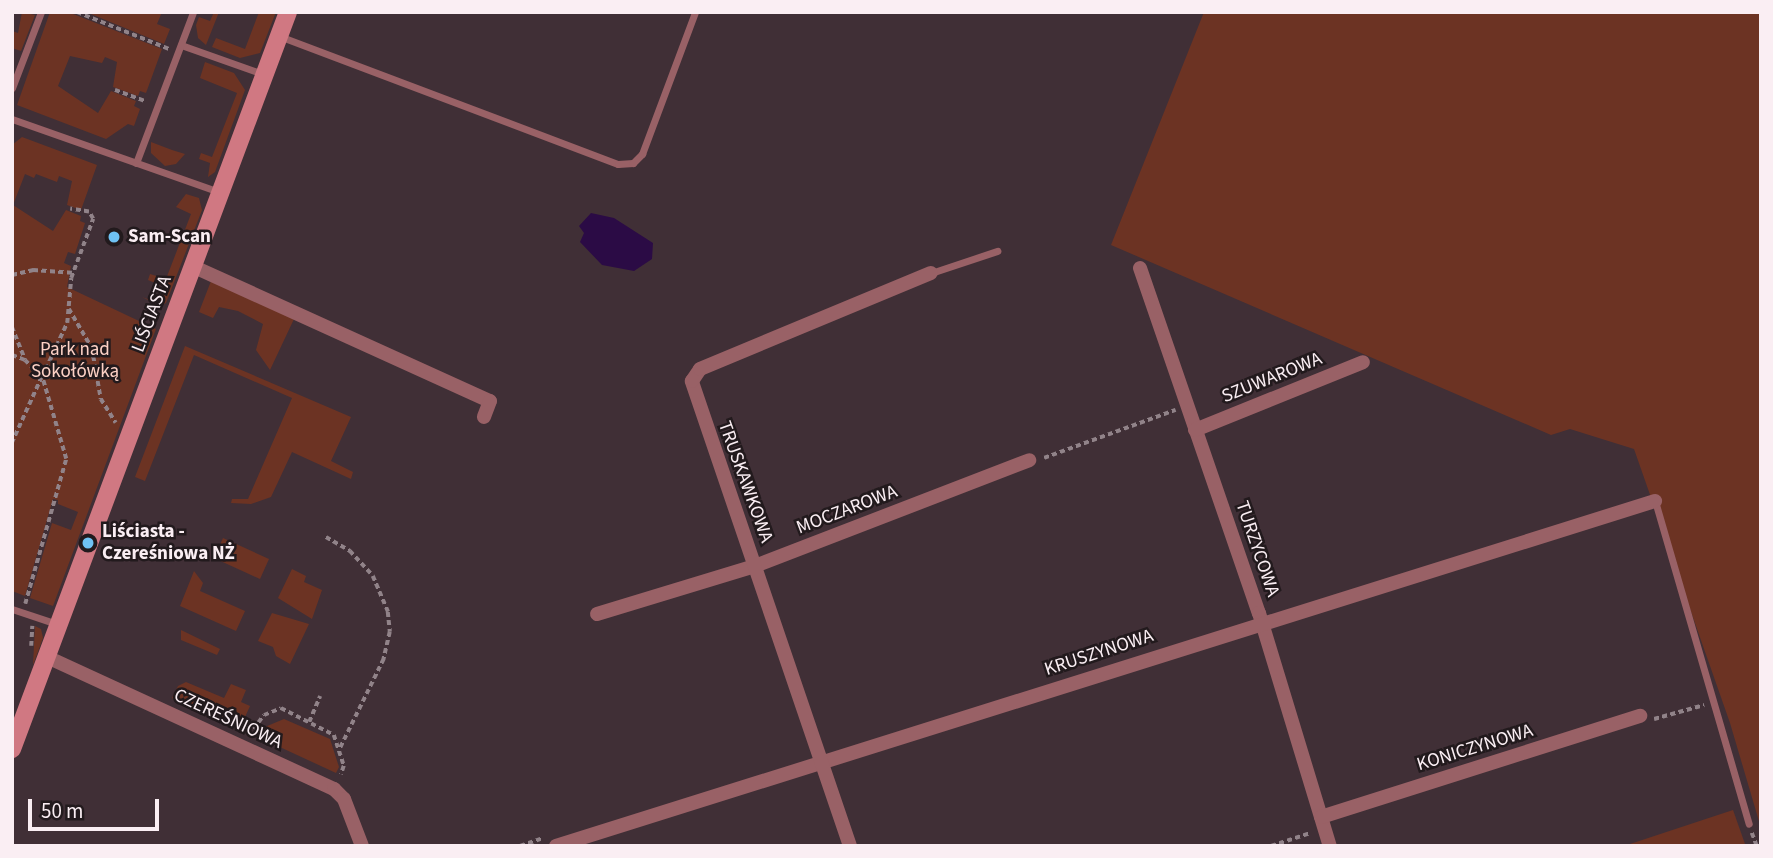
<!DOCTYPE html>
<html>
<head>
<meta charset="utf-8">
<style>
  body { margin:0 }
  #map { position:relative; width:1773px; height:858px; overflow:hidden; background:#402f36; font-family:"Source Sans 3",sans-serif }
  div>[style] { position:absolute }
  [style*='--x'] { left:calc(var(--x)*1px); top:calc(var(--y)*1px); width:calc(var(--w)*1px); rotate:calc(var(--a)*1deg) }
  .green>* { inset:0; background:#6c3323 }
  .water>* { inset:0; background:#2b0b45 }
  .path>* { height:3.5px; margin-top:-1.75px; transform-origin:0; background:repeating-linear-gradient(90deg,#918389 0 5px,transparent 0 8.5px) }
  .lane>* { height:7px; margin:-3.5px; padding:0 3.5px; transform-origin:3.5px; border-radius:3.5px; background:#996166 }
  .street>* { height:14px; margin:-7px; padding:0 7px; transform-origin:7px; border-radius:7px; background:#996166 }
  .secondary>* { height:18px; margin:-9px; padding:0 9px; transform-origin:9px; border-radius:9px; background:#d07882 }
  .dots>* { width:19px; height:19px; translate:-50% -50%; box-sizing:border-box; border:4px solid #221a1d; border-radius:50% }
  span { translate:-50% -50%; white-space:nowrap; text-align:center; line-height:1.15; -webkit-text-stroke:5px #221a1d; paint-order:stroke }
  .poi-label { font-size:19px; color:#faeef3; font-weight:700 }
  .left { translate:0 -50%; text-align:left }
  .street-label { font-size:19px; color:#faeef3 }
  .park-label { font-size:19px; color:#fdd1c5 }
  .frame { position:absolute; inset:0; border:14px solid #faeef3; pointer-events:none }
  .scale { position:absolute; left:28px; top:799px; width:131px; height:32px; box-sizing:border-box; border:4px solid #faeef3; border-top:0; padding-left:9px; font-size:21px; line-height:24px; white-space:nowrap; color:#faeef3; -webkit-text-stroke:5px #221a1d; paint-order:stroke }
</style>
</head>
<body>
<div id="map">
  <div class="green">
    <div style="clip-path:polygon(22px 12px,35px 15px,21px 51px,12px 48px,12px 31px,18px 33px)"></div>
    <div style="clip-path:polygon(50px 12px,68px 12px,162px 49px,146px 93px,140px 91px,138px 96px,113px 87px,117px 62px,105px 57px,102px 63px,70px 56px,58px 86px,98px 113px,111px 91px,136px 101px,134px 106px,140px 109px,134px 126px,128px 124px,106px 139px,17px 105px)"></div>
    <div style="clip-path:polygon(86px 12px,162px 12px,157px 24px,170px 29px,164px 44px)"></div>
    <div style="clip-path:polygon(214px 12px,219px 12px,206px 45px,198px 38px,196px 25px,199px 17px,210px 21px)"></div>
    <div style="clip-path:polygon(259px 12px,276px 12px,260px 53px,240px 58px,212px 47px,216px 38px,245px 49px)"></div>
    <div style="clip-path:polygon(1204px 12px,1761px 12px,1761px 828px,1730px 723px,1634px 449px,1570px 429px,1551px 435px,1111px 245px)"></div>
    <div style="clip-path:polygon(205px 62px,234px 73px,245px 90px,215px 172px,208px 177px,210px 163px,199px 159px,201px 153px,212px 157px,237px 93px,200px 78px)"></div>
    <div style="clip-path:polygon(22px 137px,97px 165px,81px 210px,67px 205px,72px 181px,59px 176px,57px 182px,36px 174px,34px 178px,25px 174px,13px 205px,53px 231px,66px 210px,81px 216px,80px 221px,85px 223px,75px 254px,68px 252px,64px 263px,71px 266px,67px 287px,156px 329px,53px 606px,30px 598px,52px 523px,71px 530px,78px 512px,58px 504px,58px 500px,53px 499px,25px 596px,12px 591px,12px 145px)"></div>
    <div style="clip-path:polygon(151px 142px,172px 150px,185px 154px,176px 164px,165px 166px,151px 153px)"></div>
    <div style="clip-path:polygon(186px 194px,199px 198px,202px 210px,166px 303px,160px 306px,142px 297px,159px 303px,165px 287px,148px 280px,150px 274px,166px 279px,191px 214px,176px 207px)"></div>
    <div style="clip-path:polygon(211px 281px,294px 319px,270px 370px,256px 350px,263px 324px,238px 311px,219px 307px,213px 318px,199px 312px)"></div>
    <div style="clip-path:polygon(185px 346px,351px 417px,331px 461px,353px 472px,351px 479px,292px 452px,271px 497px,251px 504px,231px 503px,232px 499px,248px 499px,292px 398px,194px 355px,145px 481px,135px 477px)"></div>
    <div style="clip-path:polygon(223px 538px,269px 559px,260px 579px,214px 558px)"></div>
    <div style="clip-path:polygon(292px 569px,306px 576px,304px 582px,322px 590px,312px 619px,278px 598px)"></div>
    <div style="clip-path:polygon(194px 571px,203px 583px,200px 591px,245px 611px,236px 631px,180px 606px)"></div>
    <div style="clip-path:polygon(272px 613px,309px 624px,290px 664px,276px 656px,273px 647px,258px 641px)"></div>
    <div style="clip-path:polygon(35px 626px,41px 629px,43px 638px,33px 665px)"></div>
    <div style="clip-path:polygon(181px 630px,220px 649px,217px 655px,181px 640px)"></div>
    <div style="clip-path:polygon(186px 682px,224px 698px,231px 684px,246px 690px,241px 702px,250px 706px,240px 728px,172px 698px,178px 686px)"></div>
    <div style="clip-path:polygon(284px 719px,330px 739px,339px 767px,336px 773px,256px 736px,260px 729px)"></div>
    <div style="clip-path:polygon(1733px 810px,1745px 844px,1741px 846px,1624px 846px)"></div>
  </div>
  <div class="water">
    <div style="clip-path:polygon(591px 213px,614px 218px,653px 243px,652px 259px,634px 271px,602px 265px,580px 242px,584px 233px,579px 226px)"></div>
  </div>
  <div class="path">
    <div style="--x:77;--y:12;--w:99;--a:21.9"></div>
    <div style="--x:115;--y:90;--w:33;--a:20"></div>
    <div style="--x:12;--y:275;--w:22;--a:-13"></div>
    <div style="--x:33;--y:270;--w:39;--a:4"></div>
    <div style="--x:69;--y:309;--w:45;--a:59.5"></div>
    <div style="--x:92;--y:348;--w:52;--a:80"></div>
    <div style="--x:101;--y:399;--w:28;--a:58"></div>
    <div style="--x:12;--y:327;--w:35;--a:68"></div>
    <div style="--x:25;--y:360;--w:24;--a:45"></div>
    <div style="--x:42;--y:377;--w:72;--a:114.4"></div>
    <div style="--x:12;--y:355;--w:14;--a:21"></div>
    <div style="--x:1044;--y:458;--w:140;--a:-20.1"></div>
    <div style="--x:326;--y:537;--w:28;--a:30"></div>
    <div style="--x:350;--y:551;--w:34;--a:47"></div>
    <div style="--x:373;--y:576;--w:39;--a:67"></div>
    <div style="--x:388;--y:612;--w:20;--a:84"></div>
    <div style="--x:390;--y:632;--w:28;--a:103"></div>
    <div style="--x:384;--y:659;--w:102;--a:116.1"></div>
    <div style="--x:25;--y:604;--w:151;--a:-74.2"></div>
    <div style="--x:66;--y:459;--w:85;--a:-106.3"></div>
    <div style="--x:42;--y:377;--w:60;--a:-65.2"></div>
    <div style="--x:67;--y:323;--w:45;--a:-84.9"></div>
    <div style="--x:71;--y:278;--w:63;--a:-69.6"></div>
    <div style="--x:93;--y:219;--w:8;--a:-120"></div>
    <div style="--x:89;--y:212;--w:19;--a:-171"></div>
    <div style="--x:31;--y:646;--w:20;--a:-87"></div>
    <div style="--x:1654;--y:719;--w:52;--a:-15.6"></div>
    <div style="--x:309;--y:722;--w:28;--a:-67"></div>
    <div style="--x:248;--y:736;--w:26;--a:-53"></div>
    <div style="--x:264;--y:715;--w:18;--a:-22"></div>
    <div style="--x:281;--y:708;--w:59;--a:27"></div>
    <div style="--x:334;--y:735;--w:33;--a:72"></div>
    <div style="--x:344;--y:766;--w:9;--a:108"></div>
    <div style="--x:1752;--y:833;--w:14;--a:69"></div>
    <div style="--x:520;--y:846;--w:24;--a:-19"></div>
    <div style="--x:1271;--y:846;--w:41;--a:-18.4"></div>
  </div>
  <div class="lane">
    <div style="--x:279;--y:36;--w:362;--a:20.7"></div>
    <div style="--x:618;--y:164;--w:15;--a:-4"></div>
    <div style="--x:633;--y:163;--w:13;--a:-45"></div>
    <div style="--x:642;--y:154;--w:152;--a:-69.5"></div>
    <div style="--x:181;--y:45;--w:87;--a:19.5"></div>
    <div style="--x:12;--y:88;--w:81;--a:-69.1"></div>
    <div style="--x:12;--y:119;--w:219;--a:19.4"></div>
    <div style="--x:136;--y:163;--w:161;--a:-69.3"></div>
    <div style="--x:931;--y:273;--w:70;--a:-18.4"></div>
    <div style="--x:1655;--y:501;--w:336;--a:73.8"></div>
    <div style="--x:12;--y:609;--w:47;--a:18.4"></div>
  </div>
  <div class="street">
    <div style="--x:192;--y:266;--w:327;--a:24.4"></div>
    <div style="--x:490;--y:401;--w:17;--a:111"></div>
    <div style="--x:1140;--y:268;--w:365;--a:71"></div>
    <div style="--x:1259;--y:613;--w:244;--a:73.1"></div>
    <div style="--x:1195;--y:430;--w:181;--a:-22"></div>
    <div style="--x:597;--y:614;--w:165;--a:-16.9"></div>
    <div style="--x:755;--y:566;--w:294;--a:-21.1"></div>
    <div style="--x:47;--y:657;--w:316;--a:24.7"></div>
    <div style="--x:334;--y:789;--w:14;--a:45"></div>
    <div style="--x:344;--y:799;--w:50;--a:69"></div>
    <div style="--x:1321;--y:817;--w:335;--a:-17.6"></div>
    <div style="--x:556;--y:846;--w:1152;--a:-17.43"></div>
    <div style="--x:850;--y:846;--w:491;--a:-108.8"></div>
    <div style="--x:692;--y:381;--w:14;--a:-56"></div>
    <div style="--x:700;--y:369;--w:250;--a:-22.6"></div>
  </div>
  <div class="secondary">
    <div style="--x:12;--y:749;--w:787;--a:-69.47"></div>
  </div>
  <div class="dots">
    <div style="left:114px;top:237px;background:#6fc2f4"></div>
    <div style="left:88px;top:543px;background:#6fc2f4"></div>
  </div>
  <div class="poi-label">
    <span class="left" style="left:128px;top:237px">Sam-Scan</span>
    <span class="left" style="left:102px;top:543px">Liściasta -<br>Czereśniowa NŻ</span>
  </div>
  <div class="street-label">
    <span style="left:152px;top:314px;rotate:-69deg">LIŚCIASTA</span>
    <span style="left:1272px;top:378px;rotate:-22deg">SZUWAROWA</span>
    <span style="left:745px;top:482px;rotate:70deg">TRUSKAWKOWA</span>
    <span style="left:847px;top:510px;rotate:-21deg">MOCZAROWA</span>
    <span style="left:1257px;top:549px;rotate:71deg">TURZYCOWA</span>
    <span style="left:1099px;top:653px;rotate:-18deg">KRUSZYNOWA</span>
    <span style="left:228px;top:719px;rotate:25deg">CZEREŚNIOWA</span>
    <span style="left:1475px;top:748px;rotate:-17deg">KONICZYNOWA</span>
  </div>
  <div class="park-label">
    <span style="left:75px;top:361px">Park nad<br>Sokołówką</span>
  </div>
  <div class="frame"></div>
  <div class="scale">50 m</div>
</div>
</body>
</html>
